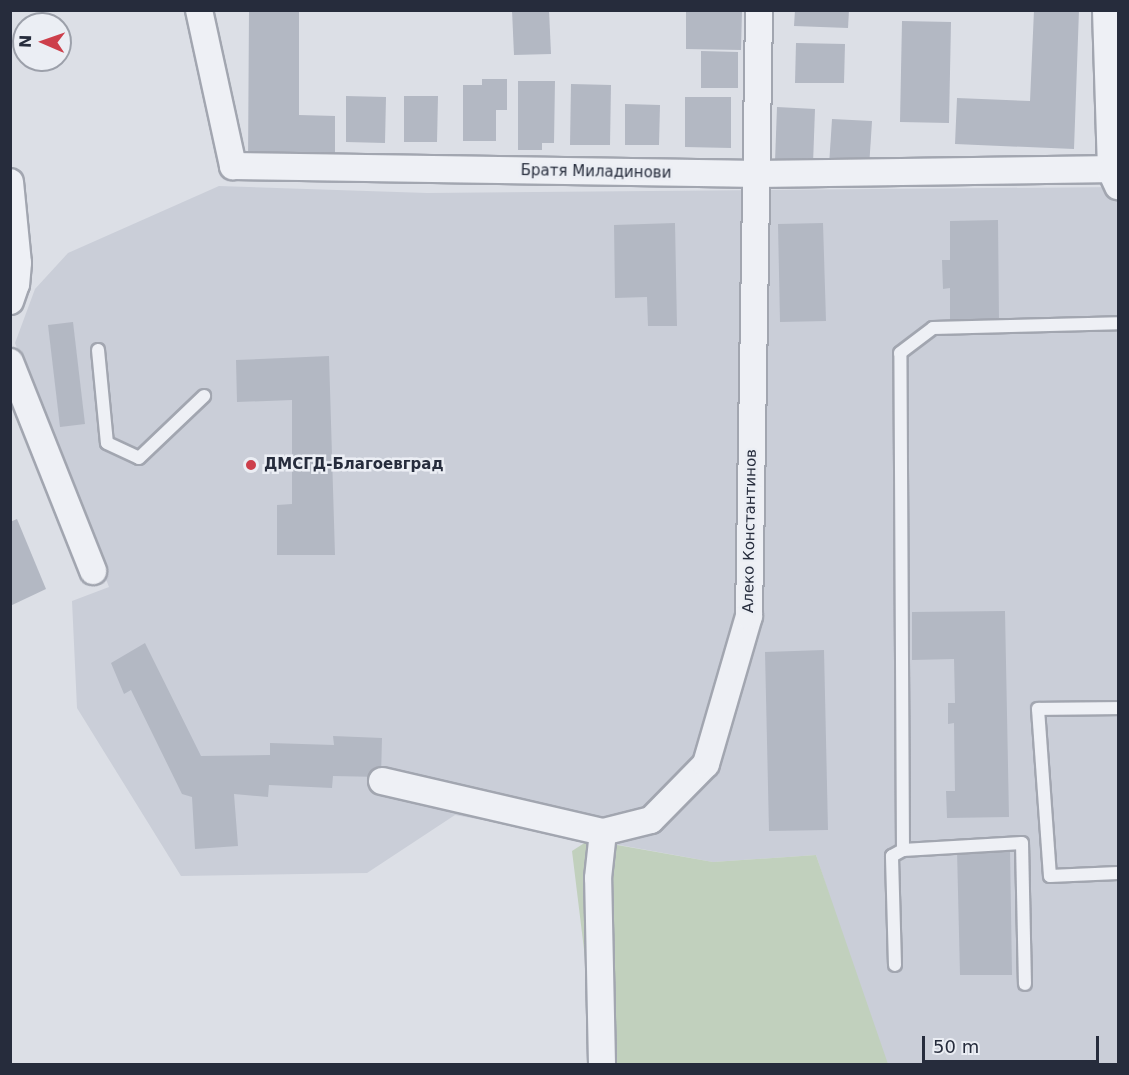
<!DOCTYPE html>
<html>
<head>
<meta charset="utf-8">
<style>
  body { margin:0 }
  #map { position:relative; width:1129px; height:1075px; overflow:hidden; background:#dcdfe6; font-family:"DejaVu Sans",sans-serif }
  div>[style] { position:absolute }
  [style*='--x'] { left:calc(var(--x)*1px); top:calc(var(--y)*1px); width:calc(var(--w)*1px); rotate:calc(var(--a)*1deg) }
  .built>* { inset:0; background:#caced8 }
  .green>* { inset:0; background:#c1d0bd }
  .building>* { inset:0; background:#b3b8c3 }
  .roads { filter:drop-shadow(2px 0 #a2a6b0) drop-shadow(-2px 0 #a2a6b0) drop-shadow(0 2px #a2a6b0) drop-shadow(0 -2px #a2a6b0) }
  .lane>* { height:12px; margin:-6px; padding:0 6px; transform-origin:6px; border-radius:6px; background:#eef0f5 }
  .street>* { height:26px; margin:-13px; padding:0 13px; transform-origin:13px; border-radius:13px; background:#eef0f5 }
  .dots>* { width:16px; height:16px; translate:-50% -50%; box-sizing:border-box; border:3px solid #ebeef4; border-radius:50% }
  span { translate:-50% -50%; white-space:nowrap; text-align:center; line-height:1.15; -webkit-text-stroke:5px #ebeef4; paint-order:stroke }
  .street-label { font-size:15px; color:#262c3c }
  .poi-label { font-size:15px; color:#262c3c; font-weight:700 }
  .left { translate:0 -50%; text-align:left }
  .frame { position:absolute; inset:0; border:12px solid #262c3c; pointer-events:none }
  .north { position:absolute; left:12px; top:12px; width:60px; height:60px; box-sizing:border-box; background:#ebeef4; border:2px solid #9ca0aa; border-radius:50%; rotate:272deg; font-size:16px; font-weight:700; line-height:24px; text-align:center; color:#262c3c }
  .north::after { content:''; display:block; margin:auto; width:21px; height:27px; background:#cd3f4b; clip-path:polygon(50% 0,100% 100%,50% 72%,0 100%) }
  .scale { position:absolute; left:922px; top:1036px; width:177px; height:27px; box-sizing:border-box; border:3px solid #262c3c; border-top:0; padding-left:8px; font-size:18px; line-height:21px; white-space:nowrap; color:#262c3c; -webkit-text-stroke:4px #ebeef4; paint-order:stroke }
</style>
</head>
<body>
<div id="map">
  <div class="built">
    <div style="clip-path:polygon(219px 186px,427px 193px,1118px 187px,1118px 1064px,885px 1064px,816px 855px,713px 862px,455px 815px,367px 873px,181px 876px,77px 708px,72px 601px,109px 587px,15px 343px,35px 289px,68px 253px)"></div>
  </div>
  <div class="green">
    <div style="clip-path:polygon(589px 840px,713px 862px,816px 855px,888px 1064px,598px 1064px,572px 851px)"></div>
  </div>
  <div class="building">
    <div style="clip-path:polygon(249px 10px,299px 10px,299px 115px,335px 116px,335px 163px,248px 163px)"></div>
    <div style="clip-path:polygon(512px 10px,549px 10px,551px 54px,514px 55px)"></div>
    <div style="clip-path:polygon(686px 10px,742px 10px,741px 50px,686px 49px)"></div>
    <div style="clip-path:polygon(795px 10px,849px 10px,848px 28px,794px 26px)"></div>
    <div style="clip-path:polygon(1034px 10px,1079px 10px,1074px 149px,955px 144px,957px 98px,1030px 101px)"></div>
    <div style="clip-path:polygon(902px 21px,951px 22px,949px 123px,900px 122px)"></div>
    <div style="clip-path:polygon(796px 43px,845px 44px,844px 83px,795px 83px)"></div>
    <div style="clip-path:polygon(701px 51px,738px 52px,738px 88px,701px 88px)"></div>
    <div style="clip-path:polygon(482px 79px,507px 79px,507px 110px,496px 110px,496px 141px,463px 141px,463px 85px,482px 85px)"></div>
    <div style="clip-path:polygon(518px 81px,555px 81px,554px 143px,542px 143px,542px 150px,518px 150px)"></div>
    <div style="clip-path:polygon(571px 84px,611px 85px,610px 145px,570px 145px)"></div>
    <div style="clip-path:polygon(346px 96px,386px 97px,385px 143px,346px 142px)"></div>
    <div style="clip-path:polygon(404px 96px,438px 96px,437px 142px,404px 142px)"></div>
    <div style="clip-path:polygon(685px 97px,731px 97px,731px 148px,685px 147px)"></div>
    <div style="clip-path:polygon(625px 104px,660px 105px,659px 145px,625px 145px)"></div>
    <div style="clip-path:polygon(777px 107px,815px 109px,813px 164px,775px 162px)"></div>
    <div style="clip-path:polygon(832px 119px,872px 121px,869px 168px,829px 166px)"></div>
    <div style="clip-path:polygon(998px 220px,999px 320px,950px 321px,950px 288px,943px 289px,942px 260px,950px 260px,950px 221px)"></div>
    <div style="clip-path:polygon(675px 223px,677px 326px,648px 326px,647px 297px,615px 298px,614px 225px)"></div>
    <div style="clip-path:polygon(823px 223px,826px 321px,780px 322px,778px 224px)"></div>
    <div style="clip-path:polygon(73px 322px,85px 424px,60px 427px,48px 325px)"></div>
    <div style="clip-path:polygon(329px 356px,335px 555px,277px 555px,277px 505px,292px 504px,292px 400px,237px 402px,236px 360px)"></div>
    <div style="clip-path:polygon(17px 519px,46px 589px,10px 606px,10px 522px)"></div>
    <div style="clip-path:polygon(1005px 611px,1009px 817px,947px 818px,946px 791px,955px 791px,954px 723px,948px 724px,948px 703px,955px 703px,954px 659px,912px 660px,912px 612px)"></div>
    <div style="clip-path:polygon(145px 643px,201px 756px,270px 755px,270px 743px,334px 745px,333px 736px,382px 738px,381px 777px,333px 776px,332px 788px,269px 785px,268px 797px,234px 794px,238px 846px,195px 849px,192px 797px,182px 794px,131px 690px,124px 694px,111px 663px)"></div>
    <div style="clip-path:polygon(824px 650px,828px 830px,769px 831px,765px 652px)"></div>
    <div style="clip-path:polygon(1010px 849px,1012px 975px,960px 975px,957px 850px)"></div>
  </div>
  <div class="roads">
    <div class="lane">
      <div style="--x:98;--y:350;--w:93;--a:84.5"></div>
      <div style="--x:107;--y:443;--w:35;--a:25"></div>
      <div style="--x:139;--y:458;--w:90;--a:-43.6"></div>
      <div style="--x:1118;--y:708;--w:80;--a:179.3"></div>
      <div style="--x:1038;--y:709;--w:167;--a:85.9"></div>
      <div style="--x:1050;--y:876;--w:68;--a:-2.5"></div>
      <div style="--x:903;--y:850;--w:119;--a:-3.4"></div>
      <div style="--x:1022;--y:843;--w:141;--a:88.8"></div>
      <div style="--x:895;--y:965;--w:109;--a:-91.6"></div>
      <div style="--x:892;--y:856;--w:13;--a:-29"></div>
      <div style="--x:903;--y:850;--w:497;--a:-90.3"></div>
      <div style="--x:900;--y:353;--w:41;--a:-37.1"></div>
      <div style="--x:933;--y:328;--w:185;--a:-1.5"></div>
    </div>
    <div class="street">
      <div style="--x:199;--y:10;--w:160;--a:77.7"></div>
      <div style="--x:233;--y:166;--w:524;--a:0.87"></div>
      <div style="--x:757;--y:174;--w:361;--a:-0.8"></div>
      <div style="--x:1106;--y:10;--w:161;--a:88.2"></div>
      <div style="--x:1111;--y:171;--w:17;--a:65"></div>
      <div style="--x:10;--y:182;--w:81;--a:84.4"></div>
      <div style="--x:18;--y:263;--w:21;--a:95"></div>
      <div style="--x:16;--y:284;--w:18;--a:109"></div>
      <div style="--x:10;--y:362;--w:225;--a:68.3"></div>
      <div style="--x:382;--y:781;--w:227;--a:13"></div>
      <div style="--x:603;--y:832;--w:49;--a:-14"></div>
      <div style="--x:651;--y:820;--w:78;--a:-45.5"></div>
      <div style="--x:706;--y:764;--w:154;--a:-73.8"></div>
      <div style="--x:749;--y:616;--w:606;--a:-89.05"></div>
      <div style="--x:602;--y:1064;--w:186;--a:-91.2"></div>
      <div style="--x:598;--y:878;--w:46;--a:-83.8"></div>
    </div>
  </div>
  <div class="dots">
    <div style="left:251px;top:465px;background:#cd3f4b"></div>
  </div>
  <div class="street-label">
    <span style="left:596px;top:172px;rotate:1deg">Братя Миладинови</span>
    <span style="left:750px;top:531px;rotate:-89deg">Алеко Константинов</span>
  </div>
  <div class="poi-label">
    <span class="left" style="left:264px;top:465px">ДМСГД-Благоевград</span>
  </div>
  <div class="frame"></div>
  <div class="north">N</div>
  <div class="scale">50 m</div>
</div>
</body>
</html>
